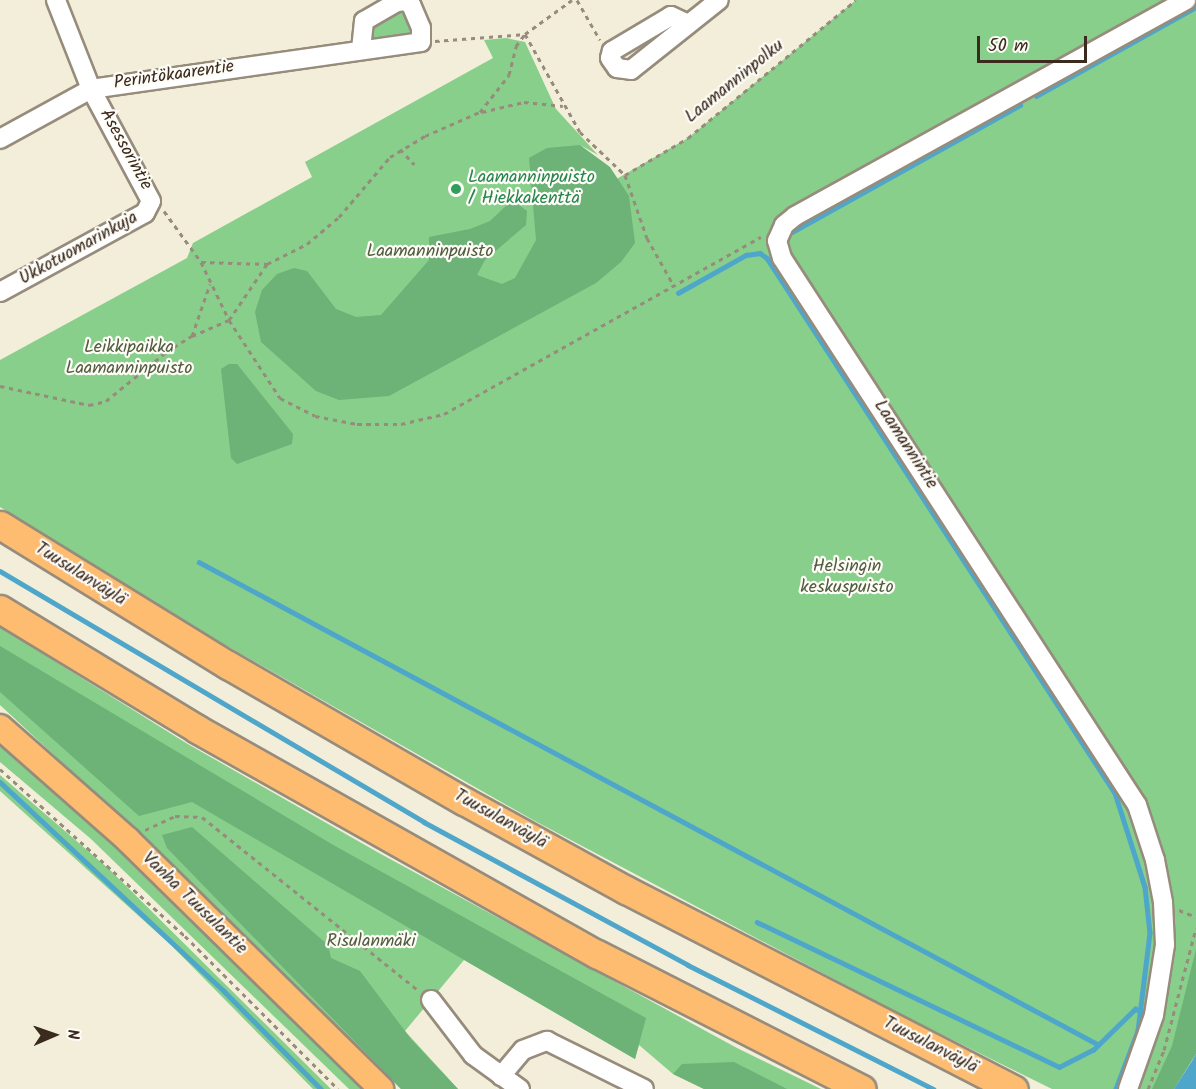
<!DOCTYPE html>
<html>
<head>
<meta charset="utf-8">
<style>
  body { margin:0 }
  #map { position:relative; width:1196px; height:1089px; overflow:hidden; background:#f3eed9; font-family:Kalam,sans-serif }
  div>[style] { position:absolute }
  [style*='--x'] { left:calc(var(--x)*1px); top:calc(var(--y)*1px); width:calc(var(--w)*1px); rotate:calc(var(--a)*1deg) }
  .green>* { inset:0; background:#87cf8a }
  .forest>* { inset:0; background:#6db276 }
  .water>* { inset:0; background:#4ea6cb }
  .stream>* { height:4.5px; margin:-2.25px; padding:0 2.25px; transform-origin:2.25px; border-radius:2.25px; background:#4ea6cb }
  .path>* { height:3px; margin-top:-1.5px; transform-origin:0; background:repeating-linear-gradient(90deg,#978c7c 0 4.5px,transparent 0 9px) }
  .roads { filter:drop-shadow(2px 0 #978c7c) drop-shadow(-2px 0 #978c7c) drop-shadow(0 2px #978c7c) drop-shadow(0 -2px #978c7c) }
  .minor>* { height:18px; margin:-9px; padding:0 9px; transform-origin:9px; border-radius:9px; background:#fff }
  .major>* { height:24px; margin:-12px; padding:0 12px; transform-origin:12px; border-radius:12px; background:#fdbc70 }
  .highway>* { height:27px; margin:-13.5px; padding:0 13.5px; transform-origin:13.5px; border-radius:13.5px; background:#fdbc70 }
  .dots>* { width:16px; height:16px; translate:-50% -50%; box-sizing:border-box; border:3px solid #fdfcf7; border-radius:50% }
  span { translate:-50% -50%; white-space:nowrap; text-align:center; line-height:1.15; -webkit-text-stroke:4.5px #fdfcf7; paint-order:stroke }
  .street-label { font-size:18px; color:#3b2a1e }
  .leisure-label { font-size:18px; color:#27864d }
  .left { translate:0 -50%; text-align:left }
  .park-label { font-size:18px; color:#525c3e }
  .north { position:absolute; left:24px; top:1005px; width:60px; height:60px; -webkit-text-stroke:4px #fdfcf7; paint-order:stroke; rotate:88deg; font-size:16px; font-weight:700; line-height:24px; text-align:center; color:#3b2a1e }
  .north::after { content:''; display:block; margin:auto; width:21px; height:27px; background:#3b2a1e; clip-path:polygon(50% 0,100% 100%,50% 72%,0 100%) }
  .scale { position:absolute; left:977px; top:36px; width:110px; height:27px; box-sizing:border-box; border:3px solid #3b2a1e; border-top:0; padding-left:8px; font-size:18px; line-height:21px; white-space:nowrap; color:#3b2a1e; -webkit-text-stroke:4px #fdfcf7; paint-order:stroke }
</style>
</head>
<body>
<div id="map">
  <div class="green">
    <div style="clip-path:polygon(856px 0,1196px 0,1196px 1053px,1174px 1089px,1052px 1089px,898px 1013px,533px 820px,148px 601px,0 507px,0 360px,187px 258px,193px 243px,312px 177px,305px 162px,493px 58px,484px 40px,506px 38px,525px 42px,556px 109px,598px 155px,580px 145px,613px 181px,688px 138px)"></div>
    <div style="clip-path:polygon(397px 8px,406px 11px,412px 29px,409px 33px,371px 40px,367px 27px)"></div>
    <div style="clip-path:polygon(0 627px,186px 743px,379px 853px,737px 1048px,821px 1089px,704px 1089px,673px 1074px,639px 1045px,635px 1059px,464px 960px,405px 1031px,458px 1089px,401px 1089px,165px 858px,0 705px)"></div>
    <div style="clip-path:polygon(0 740px,185px 910px,366px 1089px,349px 1089px,91px 839px,0 762px)"></div>
    <div style="clip-path:polygon(0 775px,109px 869px,331px 1089px,313px 1089px,172px 946px,0 791px)"></div>
  </div>
  <div class="forest">
    <div style="clip-path:polygon(580px 145px,610px 167px,629px 196px,635px 243px,621px 262px,596px 283px,389px 396px,339px 400px,316px 391px,261px 342px,255px 312px,262px 290px,277px 274px,294px 268px,307px 271px,336px 309px,356px 317px,381px 315px,429px 260px,429px 237px,470px 229px,490px 221px,512px 200px,527px 211px,526px 225px,485px 260px,477px 275px,502px 284px,515px 278px,536px 240px,529px 158px,547px 148px)"></div>
    <div style="clip-path:polygon(229px 364px,237px 364px,293px 434px,292px 444px,237px 464px,231px 458px,221px 369px)"></div>
    <div style="clip-path:polygon(0 646px,335px 846px,646px 1018px,635px 1059px,192px 802px,139px 816px,0 692px)"></div>
    <div style="clip-path:polygon(192px 827px,328px 945px,331px 958px,360px 971px,411px 1039px,458px 1089px,401px 1089px,167px 848px,162px 835px)"></div>
    <div style="clip-path:polygon(1196px 949px,1196px 1054px,1174px 1089px,1152px 1089px,1172px 1046px)"></div>
    <div style="clip-path:polygon(734px 1062px,787px 1089px,704px 1089px,673px 1074px,682px 1064px)"></div>
  </div>
  <div class="water">
    <div style="clip-path:polygon(1196px 1054px,1196px 1089px,1174px 1089px,1192px 1061px)"></div>
  </div>
  <div class="stream">
    <div style="--x:1036;--y:96;--w:183;--a:-29.1"></div>
    <div style="--x:792;--y:232;--w:261;--a:-29.1"></div>
    <div style="--x:678;--y:293;--w:78;--a:-29.2"></div>
    <div style="--x:746;--y:255;--w:14;--a:-8"></div>
    <div style="--x:760;--y:253;--w:9;--a:36"></div>
    <div style="--x:767;--y:258;--w:638;--a:56.96"></div>
    <div style="--x:1115;--y:793;--w:99;--a:72.3"></div>
    <div style="--x:1145;--y:887;--w:46;--a:83.8"></div>
    <div style="--x:1150;--y:933;--w:99;--a:97"></div>
    <div style="--x:1138;--y:1031;--w:62;--a:110.8"></div>
    <div style="--x:199;--y:562;--w:1019;--a:28.22"></div>
    <div style="--x:0;--y:571;--w:493;--a:30.6"></div>
    <div style="--x:424;--y:822;--w:300;--a:28.4"></div>
    <div style="--x:688;--y:965;--w:275;--a:26.8"></div>
    <div style="--x:0;--y:782;--w:306;--a:43"></div>
    <div style="--x:224;--y:991;--w:138;--a:45.3"></div>
    <div style="--x:757;--y:922;--w:335;--a:25.6"></div>
    <div style="--x:1059;--y:1067;--w:38;--a:-27"></div>
    <div style="--x:1093;--y:1050;--w:59;--a:-44.3"></div>
    <div style="--x:1135;--y:1009;--w:7;--a:16"></div>
  </div>
  <div class="path">
    <div style="--x:577;--y:0;--w:46;--a:60.1"></div>
    <div style="--x:435;--y:41;--w:90;--a:-4.4"></div>
    <div style="--x:525;--y:34;--w:58;--a:-35.9"></div>
    <div style="--x:482;--y:112;--w:43;--a:-13.4"></div>
    <div style="--x:524;--y:102;--w:39;--a:6"></div>
    <div style="--x:400;--y:149;--w:21;--a:47"></div>
    <div style="--x:625;--y:175;--w:73;--a:-30.4"></div>
    <div style="--x:688;--y:138;--w:217;--a:-39.4"></div>
    <div style="--x:164;--y:211;--w:63;--a:54"></div>
    <div style="--x:201;--y:262;--w:64;--a:64.2"></div>
    <div style="--x:229;--y:320;--w:93;--a:56.8"></div>
    <div style="--x:280;--y:398;--w:39;--a:27"></div>
    <div style="--x:315;--y:416;--w:43;--a:10.8"></div>
    <div style="--x:357;--y:424;--w:44;--a:0"></div>
    <div style="--x:401;--y:424;--w:44;--a:-13.1"></div>
    <div style="--x:444;--y:414;--w:363;--a:-29.2"></div>
    <div style="--x:201;--y:262;--w:66;--a:1.7"></div>
    <div style="--x:267;--y:264;--w:45;--a:-26.6"></div>
    <div style="--x:307;--y:244;--w:42;--a:-40.2"></div>
    <div style="--x:339;--y:217;--w:79;--a:-49.6"></div>
    <div style="--x:390;--y:157;--w:41;--a:-31"></div>
    <div style="--x:425;--y:136;--w:60;--a:-23.6"></div>
    <div style="--x:480;--y:112;--w:47;--a:-51.9"></div>
    <div style="--x:509;--y:75;--w:30;--a:-76"></div>
    <div style="--x:516;--y:46;--w:15;--a:-53"></div>
    <div style="--x:525;--y:34;--w:112;--a:60.7"></div>
    <div style="--x:580;--y:132;--w:62;--a:43.7"></div>
    <div style="--x:625;--y:175;--w:67;--a:70.8"></div>
    <div style="--x:647;--y:238;--w:55;--a:60.6"></div>
    <div style="--x:192;--y:336;--w:55;--a:-70.9"></div>
    <div style="--x:0;--y:386;--w:91;--a:12.1"></div>
    <div style="--x:89;--y:405;--w:17;--a:-13"></div>
    <div style="--x:106;--y:401;--w:77;--a:-39.2"></div>
    <div style="--x:166;--y:352;--w:31;--a:-32"></div>
    <div style="--x:192;--y:336;--w:40;--a:-23.4"></div>
    <div style="--x:229;--y:320;--w:68;--a:-55.8"></div>
    <div style="--x:0;--y:769;--w:249;--a:42.1"></div>
    <div style="--x:185;--y:936;--w:216;--a:45"></div>
    <div style="--x:145;--y:830;--w:33;--a:-25"></div>
    <div style="--x:175;--y:816;--w:27;--a:2"></div>
    <div style="--x:202;--y:817;--w:278;--a:38.7"></div>
    <div style="--x:1179;--y:910;--w:18;--a:22"></div>
    <div style="--x:1148;--y:1089;--w:42;--a:-67.7"></div>
    <div style="--x:1164;--y:1050;--w:126;--a:-75.3"></div>
  </div>
  <div class="roads">
    <div class="minor">
      <div style="--x:688;--y:24;--w:19;--a:-155"></div>
      <div style="--x:671;--y:16;--w:69;--a:149.3"></div>
      <div style="--x:612;--y:51;--w:7;--a:106"></div>
      <div style="--x:610;--y:58;--w:12;--a:55"></div>
      <div style="--x:617;--y:68;--w:14;--a:8"></div>
      <div style="--x:631;--y:70;--w:112;--a:-38.5"></div>
      <div style="--x:0;--y:139;--w:104;--a:-28.8"></div>
      <div style="--x:91;--y:89;--w:333;--a:-8.1"></div>
      <div style="--x:421;--y:42;--w:14;--a:-90"></div>
      <div style="--x:421;--y:28;--w:25;--a:-113"></div>
      <div style="--x:411;--y:5;--w:6;--a:-141"></div>
      <div style="--x:406;--y:1;--w:9;--a:174"></div>
      <div style="--x:397;--y:2;--w:38;--a:150"></div>
      <div style="--x:364;--y:21;--w:29;--a:96"></div>
      <div style="--x:0;--y:292;--w:165;--a:-28.6"></div>
      <div style="--x:145;--y:213;--w:13;--a:-63"></div>
      <div style="--x:151;--y:201;--w:127;--a:-118.2"></div>
      <div style="--x:91;--y:89;--w:96;--a:-111.5"></div>
      <div style="--x:431;--y:1000;--w:69;--a:52.6"></div>
      <div style="--x:473;--y:1055;--w:58;--a:35.9"></div>
      <div style="--x:501;--y:1076;--w:34;--a:-50"></div>
      <div style="--x:523;--y:1050;--w:26;--a:-21"></div>
      <div style="--x:547;--y:1041;--w:108;--a:26.3"></div>
      <div style="--x:1128;--y:1089;--w:78;--a:-70.6"></div>
      <div style="--x:1154;--y:1015;--w:71;--a:-81.1"></div>
      <div style="--x:1165;--y:945;--w:43;--a:-92.7"></div>
      <div style="--x:1163;--y:902;--w:43;--a:-100.8"></div>
      <div style="--x:1155;--y:860;--w:58;--a:-108.1"></div>
      <div style="--x:1137;--y:805;--w:652;--a:-122.98"></div>
      <div style="--x:782;--y:258;--w:18;--a:-106"></div>
      <div style="--x:777;--y:241;--w:17;--a:-66"></div>
      <div style="--x:784;--y:225;--w:14;--a:-39"></div>
      <div style="--x:795;--y:216;--w:447;--a:-28.9"></div>
    </div>
    <div class="major">
      <div style="--x:0;--y:727;--w:171;--a:41.4"></div>
      <div style="--x:128;--y:840;--w:355;--a:44.5"></div>
    </div>
    <div class="highway">
      <div style="--x:0;--y:525;--w:268;--a:31.6"></div>
      <div style="--x:228;--y:665;--w:272;--a:30"></div>
      <div style="--x:464;--y:801;--w:185;--a:28.8"></div>
      <div style="--x:626;--y:890;--w:436;--a:27.2"></div>
      <div style="--x:0;--y:609;--w:231;--a:31.3"></div>
      <div style="--x:197;--y:729;--w:459;--a:29.4"></div>
      <div style="--x:597;--y:954;--w:297;--a:27"></div>
    </div>
  </div>
  <div class="dots">
    <div style="left:456px;top:189px;background:#2e9e5b"></div>
  </div>
  <div class="street-label">
    <span style="left:174px;top:76px;rotate:-8deg">Perintökaarentie</span>
    <span style="left:735px;top:82px;rotate:-39deg">Laamanninpolku</span>
    <span style="left:125px;top:150px;rotate:61deg">Asessorintie</span>
    <span style="left:79px;top:249px;rotate:-29deg">Ukkotuomarinkuja</span>
    <span style="left:905px;top:445px;rotate:57deg">Laamannintie</span>
    <span style="left:80px;top:575px;rotate:32deg">Tuusulanväylä</span>
    <span style="left:500px;top:820px;rotate:29deg">Tuusulanväylä</span>
    <span style="left:194px;top:904px;rotate:44deg">Vanha Tuusulantie</span>
    <span style="left:930px;top:1046px;rotate:27deg">Tuusulanväylä</span>
  </div>
  <div class="leisure-label">
    <span class="left" style="left:468px;top:189px">Laamanninpuisto<br>/ Hiekkakenttä</span>
  </div>
  <div class="park-label">
    <span style="left:430px;top:252px">Laamanninpuisto</span>
    <span style="left:129px;top:359px">Leikkipaikka<br>Laamanninpuisto</span>
    <span style="left:847px;top:578px">Helsingin<br>keskuspuisto</span>
    <span style="left:371px;top:942px">Risulanmäki</span>
  </div>
  <div class="north">N</div>
  <div class="scale">50 m</div>
</div>
</body>
</html>
